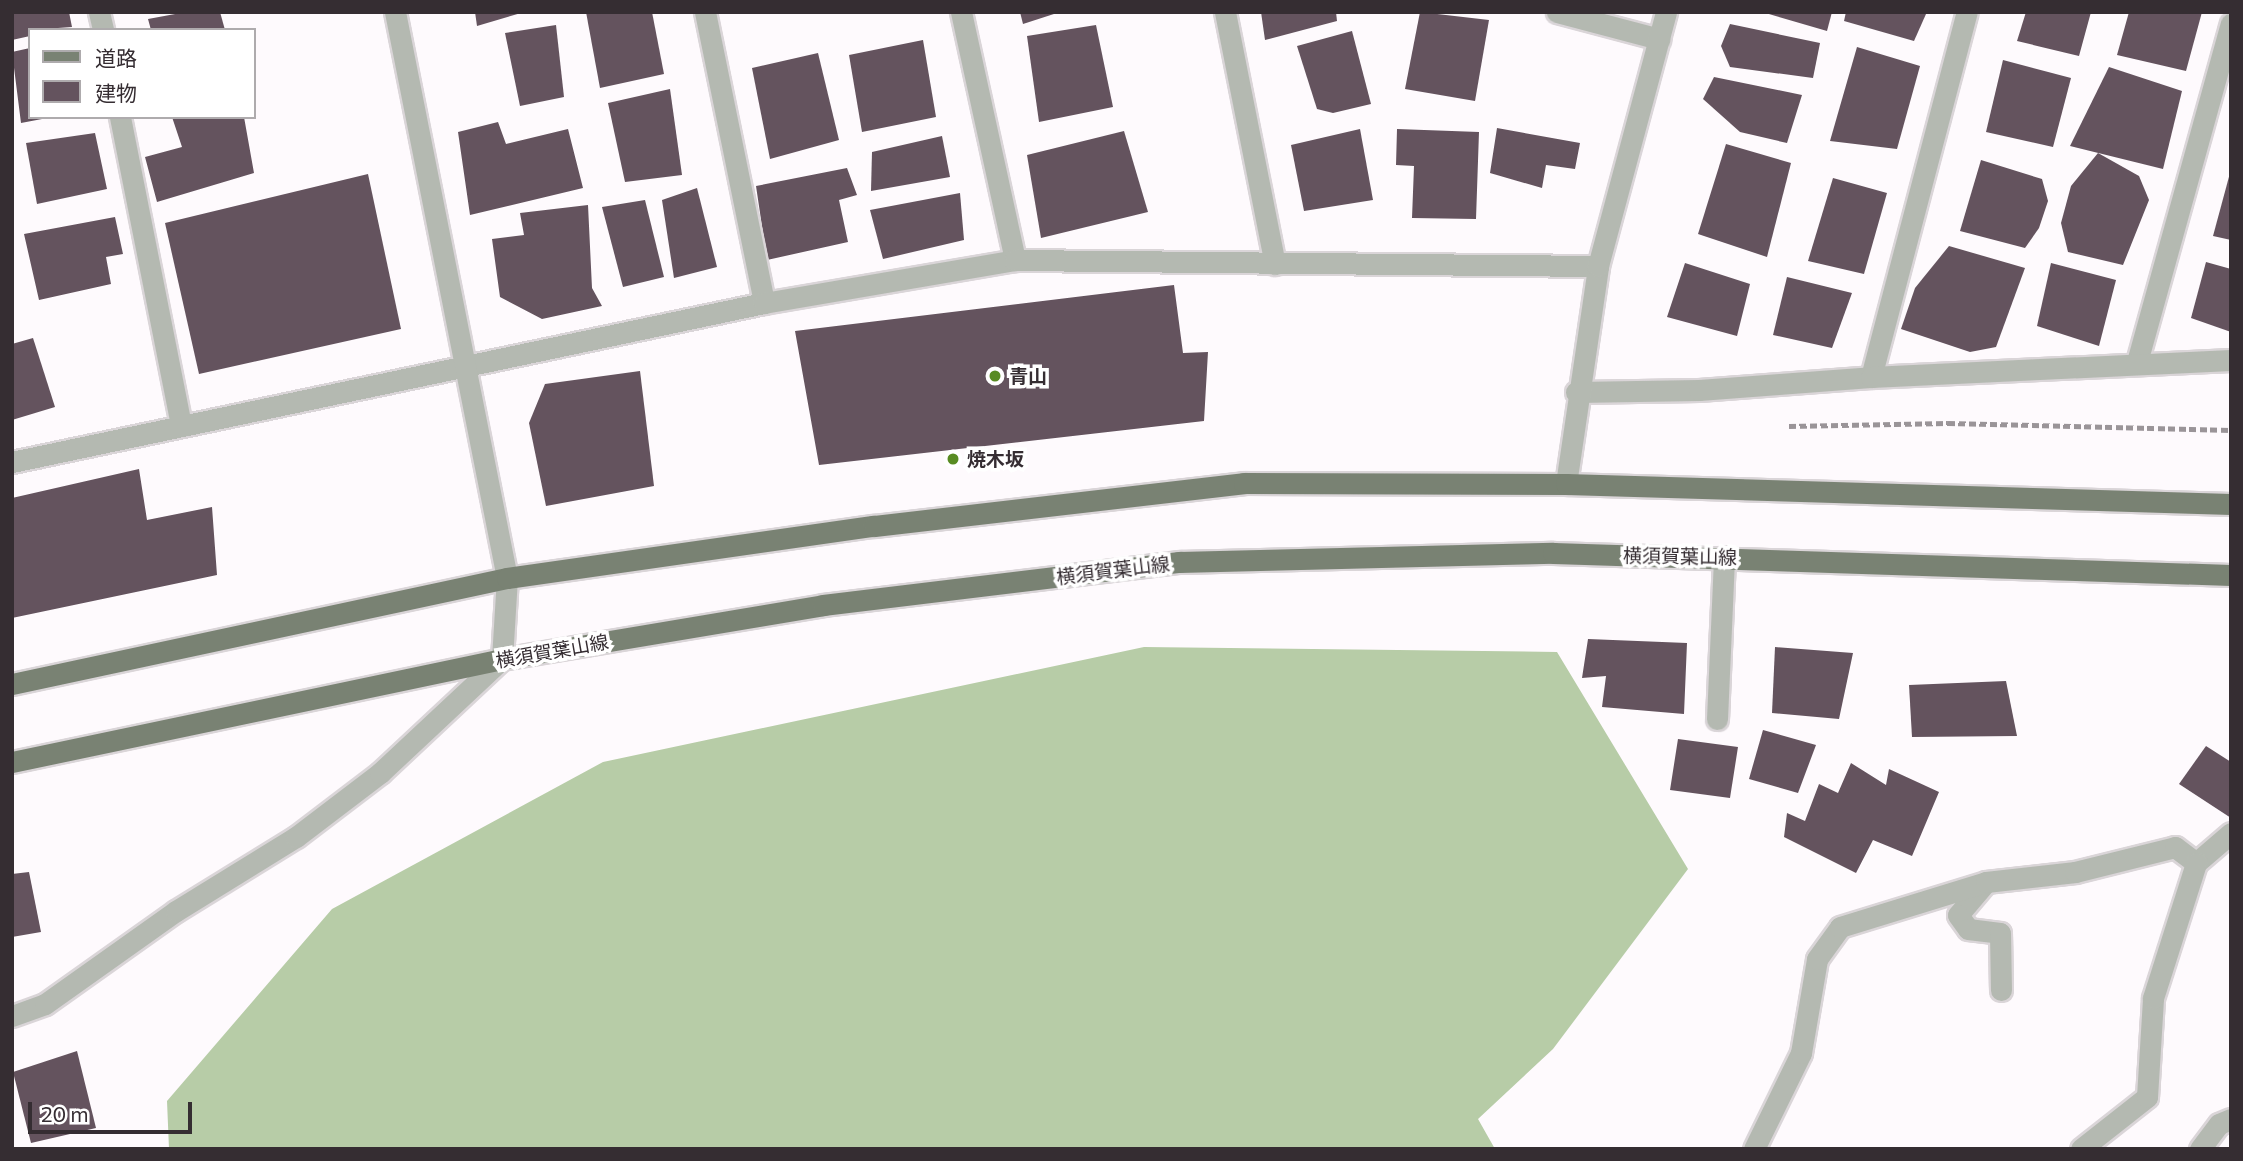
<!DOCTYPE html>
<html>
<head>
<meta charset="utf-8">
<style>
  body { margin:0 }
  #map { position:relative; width:2243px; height:1161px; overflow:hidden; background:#fefafd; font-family:Commissioner,"Noto Sans JP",sans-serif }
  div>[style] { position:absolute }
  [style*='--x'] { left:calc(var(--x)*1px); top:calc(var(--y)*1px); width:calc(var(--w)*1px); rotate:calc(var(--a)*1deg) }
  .forest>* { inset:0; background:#b7cca7 }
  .building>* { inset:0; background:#64535e }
  .path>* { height:4.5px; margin-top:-2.25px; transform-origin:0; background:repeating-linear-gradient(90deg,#9a9498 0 7px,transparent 0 10.5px) }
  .roads { filter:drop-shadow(2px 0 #dad5d8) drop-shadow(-2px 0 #dad5d8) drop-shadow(0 2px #dad5d8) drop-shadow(0 -2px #dad5d8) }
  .minor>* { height:21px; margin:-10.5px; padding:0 10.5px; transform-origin:10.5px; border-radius:10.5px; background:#b4b9b1 }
  .primary>* { height:21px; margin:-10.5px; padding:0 10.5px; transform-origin:10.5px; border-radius:10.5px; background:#798273 }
  .dots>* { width:19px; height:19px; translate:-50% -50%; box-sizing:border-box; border:4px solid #fff; border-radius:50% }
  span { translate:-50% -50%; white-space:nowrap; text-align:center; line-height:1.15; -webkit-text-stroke:7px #fff; paint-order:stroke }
  .poi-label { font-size:19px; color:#352d32; font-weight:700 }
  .left { translate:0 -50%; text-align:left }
  .street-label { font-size:19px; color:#352d32 }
  .frame { position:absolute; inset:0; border:14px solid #352d32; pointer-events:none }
  .legend { position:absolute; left:28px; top:28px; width:228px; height:91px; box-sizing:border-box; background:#fff; border:2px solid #aeabad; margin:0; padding:9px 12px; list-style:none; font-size:21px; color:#352d32 }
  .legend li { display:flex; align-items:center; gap:14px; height:35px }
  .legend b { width:35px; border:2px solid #aeabad }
  .scale { position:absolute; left:28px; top:1102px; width:164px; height:32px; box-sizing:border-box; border:4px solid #352d32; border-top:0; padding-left:9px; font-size:21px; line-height:24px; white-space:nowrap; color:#352d32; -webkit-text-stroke:5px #fff; paint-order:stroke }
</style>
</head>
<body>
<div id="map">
  <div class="forest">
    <div style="clip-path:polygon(1144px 647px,1557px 652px,1688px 869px,1553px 1049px,1478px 1119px,1495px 1149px,169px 1149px,167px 1101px,332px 909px,603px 762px)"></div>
  </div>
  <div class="building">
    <div style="clip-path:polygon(12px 12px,69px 12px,72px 27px,30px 30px,30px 36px,12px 40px)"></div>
    <div style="clip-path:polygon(186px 12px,220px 12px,225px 30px,151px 30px,148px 19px)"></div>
    <div style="clip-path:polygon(475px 12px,521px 12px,521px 13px,477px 26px)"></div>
    <div style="clip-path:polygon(586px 12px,652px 12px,664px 74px,600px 88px)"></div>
    <div style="clip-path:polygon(1020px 12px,1057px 12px,1057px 13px,1023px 24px)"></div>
    <div style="clip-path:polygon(1261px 12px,1336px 12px,1337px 21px,1265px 40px)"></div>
    <div style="clip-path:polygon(1420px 12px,1489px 20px,1475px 101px,1405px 89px)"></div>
    <div style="clip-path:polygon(1762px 12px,1832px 12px,1827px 31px)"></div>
    <div style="clip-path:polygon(1846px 12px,1925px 12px,1926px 14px,1914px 41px,1844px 21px)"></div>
    <div style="clip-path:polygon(2026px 12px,2091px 12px,2079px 56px,2017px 41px)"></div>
    <div style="clip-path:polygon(2129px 12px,2202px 12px,2186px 71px,2117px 55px)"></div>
    <div style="clip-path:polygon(1730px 24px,1820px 43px,1813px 78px,1730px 67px,1721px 46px)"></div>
    <div style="clip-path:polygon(556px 25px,564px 97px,520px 106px,505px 33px)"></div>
    <div style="clip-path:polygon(1096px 25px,1113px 107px,1039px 122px,1027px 36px)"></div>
    <div style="clip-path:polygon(1352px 31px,1371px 104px,1333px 113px,1317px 109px,1297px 46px)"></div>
    <div style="clip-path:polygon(923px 40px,936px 117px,862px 132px,849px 55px)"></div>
    <div style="clip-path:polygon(1857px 47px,1920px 66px,1897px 149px,1830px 141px)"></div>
    <div style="clip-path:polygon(30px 48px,30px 117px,42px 119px,21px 123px,12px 52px)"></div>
    <div style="clip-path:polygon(818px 53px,839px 140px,770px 159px,752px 68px)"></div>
    <div style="clip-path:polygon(2003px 60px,2071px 78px,2053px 147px,1986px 132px)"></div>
    <div style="clip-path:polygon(2109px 67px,2182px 91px,2163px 169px,2070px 146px)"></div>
    <div style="clip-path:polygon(1714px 77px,1802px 95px,1787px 143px,1740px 132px,1703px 99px)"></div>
    <div style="clip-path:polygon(670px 89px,682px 175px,625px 182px,608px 103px)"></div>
    <div style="clip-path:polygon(172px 117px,244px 117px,254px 173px,157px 202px,145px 157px,182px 147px)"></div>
    <div style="clip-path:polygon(498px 122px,506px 144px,568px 129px,583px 188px,470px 215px,458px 132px)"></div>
    <div style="clip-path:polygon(1497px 128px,1580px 143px,1575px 169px,1546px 165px,1542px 188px,1490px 173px)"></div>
    <div style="clip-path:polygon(1360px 129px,1373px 200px,1304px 211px,1291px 145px)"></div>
    <div style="clip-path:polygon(1397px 129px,1479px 132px,1476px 219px,1412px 218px,1414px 166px,1396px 165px)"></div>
    <div style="clip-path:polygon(1124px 131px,1148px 212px,1041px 238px,1027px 155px)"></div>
    <div style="clip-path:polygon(95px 133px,107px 189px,37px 204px,26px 143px)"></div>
    <div style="clip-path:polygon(942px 136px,950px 177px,871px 191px,872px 152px)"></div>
    <div style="clip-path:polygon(1726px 144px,1791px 163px,1767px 257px,1698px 234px)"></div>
    <div style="clip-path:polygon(2098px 153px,2139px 176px,2149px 200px,2123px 265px,2068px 252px,2061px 223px,2071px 186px)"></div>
    <div style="clip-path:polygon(1981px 160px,2042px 179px,2048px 201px,2039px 228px,2025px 248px,1960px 231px)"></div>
    <div style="clip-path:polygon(847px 168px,857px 195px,839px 200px,848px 242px,767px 260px,756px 186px)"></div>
    <div style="clip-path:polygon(2230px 173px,2231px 173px,2231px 240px,2213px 236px)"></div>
    <div style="clip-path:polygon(368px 174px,401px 329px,199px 374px,165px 223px)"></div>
    <div style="clip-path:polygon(1833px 178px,1887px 193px,1864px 274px,1808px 261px)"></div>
    <div style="clip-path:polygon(697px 188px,717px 267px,674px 278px,662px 200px)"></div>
    <div style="clip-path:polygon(960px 193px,964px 240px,883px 259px,870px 210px)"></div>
    <div style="clip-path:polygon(645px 200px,664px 277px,623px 287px,602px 207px)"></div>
    <div style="clip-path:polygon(588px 205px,592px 288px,602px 306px,542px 319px,500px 297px,492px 239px,524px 235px,520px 213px)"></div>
    <div style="clip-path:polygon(115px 217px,123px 254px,106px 257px,111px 284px,39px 300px,24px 234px)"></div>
    <div style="clip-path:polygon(1949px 246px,2025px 268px,1996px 347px,1970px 352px,1901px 329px,1915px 288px)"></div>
    <div style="clip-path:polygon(2206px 262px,2231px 269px,2231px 332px,2191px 318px)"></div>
    <div style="clip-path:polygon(1685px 263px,1750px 284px,1737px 336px,1667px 317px)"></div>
    <div style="clip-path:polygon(2051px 263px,2116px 280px,2099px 346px,2037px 326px)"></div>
    <div style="clip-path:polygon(1787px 277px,1852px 293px,1832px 348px,1773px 335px)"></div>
    <div style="clip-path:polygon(1174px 285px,1183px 353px,1208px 352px,1204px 421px,819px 465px,795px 331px)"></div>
    <div style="clip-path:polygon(33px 338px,55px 407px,12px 420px,12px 344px)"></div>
    <div style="clip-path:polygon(640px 371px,654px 486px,546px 506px,529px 423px,545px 384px)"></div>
    <div style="clip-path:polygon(139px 469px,147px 520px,212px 507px,217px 575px,12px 618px,12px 498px)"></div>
    <div style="clip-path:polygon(1588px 639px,1687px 643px,1684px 714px,1602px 707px,1606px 676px,1582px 678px)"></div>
    <div style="clip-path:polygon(1775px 647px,1853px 653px,1839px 719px,1772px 713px)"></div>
    <div style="clip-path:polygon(2006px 681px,2017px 736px,1912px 737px,1909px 685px)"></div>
    <div style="clip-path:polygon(1763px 730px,1816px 745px,1798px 793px,1749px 779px)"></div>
    <div style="clip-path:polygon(1678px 739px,1738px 747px,1730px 798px,1670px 790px)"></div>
    <div style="clip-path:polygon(2206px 746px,2231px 762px,2231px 818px,2179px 784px)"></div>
    <div style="clip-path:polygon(1851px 763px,1886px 785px,1889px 769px,1939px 792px,1912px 856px,1873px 840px,1856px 873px,1784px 837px,1787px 813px,1805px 821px,1819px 784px,1838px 793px)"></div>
    <div style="clip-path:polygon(29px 872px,41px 932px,12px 937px,12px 874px)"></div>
    <div style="clip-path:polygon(77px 1051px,96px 1128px,31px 1143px,13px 1072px)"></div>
  </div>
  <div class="path">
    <div style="--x:1789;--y:426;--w:159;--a:-1.1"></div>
    <div style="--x:1948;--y:423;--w:283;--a:1.4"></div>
  </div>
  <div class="roads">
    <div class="minor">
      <div style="--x:99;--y:12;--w:18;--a:77"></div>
      <div style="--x:705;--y:12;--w:297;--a:78.5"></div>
      <div style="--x:961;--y:12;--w:254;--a:77.7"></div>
      <div style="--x:1225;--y:12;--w:257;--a:78.8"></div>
      <div style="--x:1557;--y:12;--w:106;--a:14.8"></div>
      <div style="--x:120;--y:117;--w:315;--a:78.8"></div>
      <div style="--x:2137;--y:362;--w:351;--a:-74.5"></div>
      <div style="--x:1871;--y:377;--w:377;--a:-75.3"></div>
      <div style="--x:1576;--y:392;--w:123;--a:-0.9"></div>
      <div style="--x:1699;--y:390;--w:172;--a:-4.3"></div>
      <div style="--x:1871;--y:377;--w:360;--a:-2.7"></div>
      <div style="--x:12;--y:462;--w:769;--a:-11.94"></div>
      <div style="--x:764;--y:303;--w:255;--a:-9.7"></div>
      <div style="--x:1015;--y:260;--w:583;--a:0.59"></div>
      <div style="--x:1566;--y:484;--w:220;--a:-81.6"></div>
      <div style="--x:1598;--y:266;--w:263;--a:-75"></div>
      <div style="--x:1717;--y:719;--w:162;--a:-87.5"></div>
      <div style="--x:1986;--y:882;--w:43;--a:130.3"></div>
      <div style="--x:1958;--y:915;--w:17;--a:54"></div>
      <div style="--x:1968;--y:929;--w:32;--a:7"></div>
      <div style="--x:2000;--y:933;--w:57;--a:89"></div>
      <div style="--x:12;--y:1016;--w:35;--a:-20"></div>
      <div style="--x:45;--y:1004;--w:161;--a:-35.4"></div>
      <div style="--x:176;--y:911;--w:141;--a:-31.7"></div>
      <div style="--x:296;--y:837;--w:106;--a:-37.3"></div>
      <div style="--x:380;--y:773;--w:167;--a:-43.1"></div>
      <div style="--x:502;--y:659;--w:81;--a:-86.5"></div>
      <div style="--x:507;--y:578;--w:577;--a:-101.19"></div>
      <div style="--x:1754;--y:1149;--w:107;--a:-63.9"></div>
      <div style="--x:1801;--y:1053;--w:95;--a:-80.3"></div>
      <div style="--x:1817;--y:959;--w:39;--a:-54"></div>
      <div style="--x:1840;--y:927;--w:153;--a:-17.1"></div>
      <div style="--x:1986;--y:882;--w:90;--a:-6.4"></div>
      <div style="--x:2075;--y:872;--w:103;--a:-14"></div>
      <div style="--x:2175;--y:847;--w:26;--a:37"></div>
      <div style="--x:2196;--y:863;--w:46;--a:-40.6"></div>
      <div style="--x:2081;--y:1149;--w:84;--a:-38.2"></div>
      <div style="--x:2147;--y:1097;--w:99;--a:-86.5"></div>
      <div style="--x:2153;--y:998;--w:142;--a:-72.3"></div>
      <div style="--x:2200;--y:1149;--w:31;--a:-53"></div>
      <div style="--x:2219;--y:1124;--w:13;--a:-23"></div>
    </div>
    <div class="primary">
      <div style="--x:12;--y:684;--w:506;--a:-12.09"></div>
      <div style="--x:507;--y:578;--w:371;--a:-8.1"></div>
      <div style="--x:874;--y:526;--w:372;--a:-6.6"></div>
      <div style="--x:1244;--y:483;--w:322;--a:0.2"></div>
      <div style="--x:1566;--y:484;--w:665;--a:1.72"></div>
      <div style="--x:12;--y:762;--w:501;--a:-11.87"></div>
      <div style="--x:502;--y:659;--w:326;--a:-9.5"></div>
      <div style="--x:823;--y:605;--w:359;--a:-6.9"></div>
      <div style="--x:1179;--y:562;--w:374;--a:-1.4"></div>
      <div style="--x:1553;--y:553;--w:678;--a:1.86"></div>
    </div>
  </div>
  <div class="dots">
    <div style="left:995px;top:376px;background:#588b22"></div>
    <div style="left:953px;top:459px;background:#588b22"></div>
  </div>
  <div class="poi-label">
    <span class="left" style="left:1009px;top:376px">青山</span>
    <span class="left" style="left:967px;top:459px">焼木坂</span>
  </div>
  <div class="street-label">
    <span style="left:1680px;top:556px;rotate:1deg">横須賀葉山線</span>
    <span style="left:1113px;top:570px;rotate:-7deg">横須賀葉山線</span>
    <span style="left:552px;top:651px;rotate:-10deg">横須賀葉山線</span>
  </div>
  <div class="frame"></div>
  <ul class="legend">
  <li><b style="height:9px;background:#798273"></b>道路</li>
  <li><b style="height:19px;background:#64535e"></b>建物</li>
  </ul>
  <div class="scale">20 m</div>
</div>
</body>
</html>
